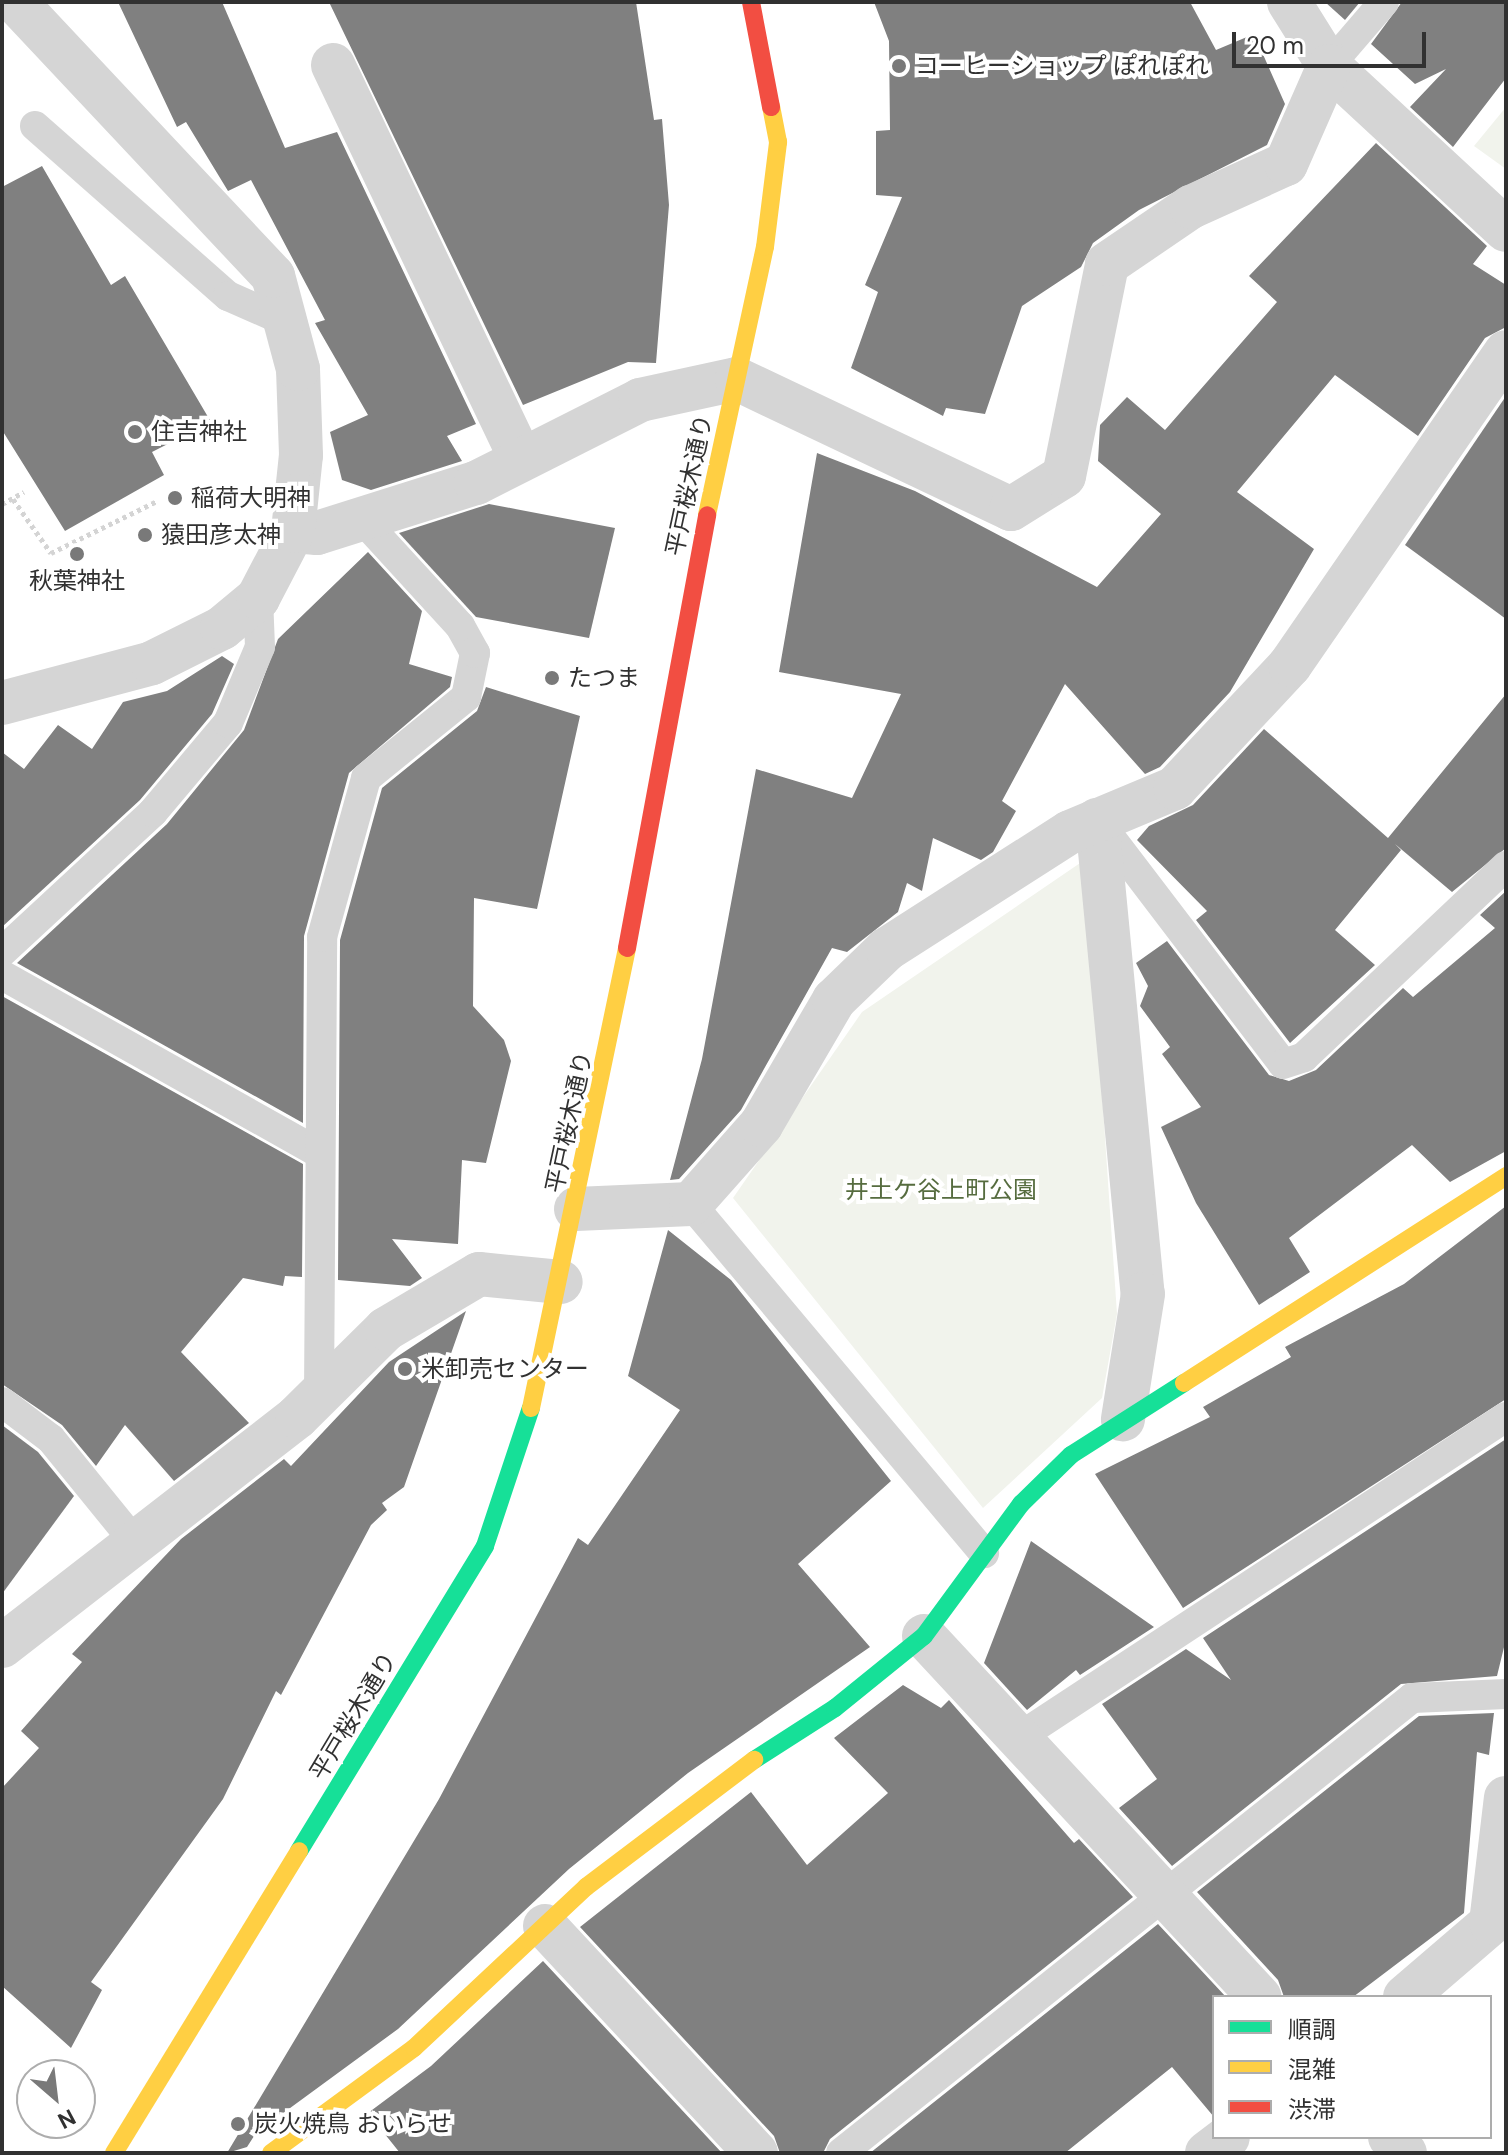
<!DOCTYPE html>
<html>
<head>
<meta charset="utf-8">
<style>
  body { margin:0 }
  #map { position:relative; width:1508px; height:2155px; overflow:hidden; background:#fff; font-family:"DM Sans","Noto Sans JP",sans-serif }
  div>[style] { position:absolute }
  [style*='--x'] { left:calc(var(--x)*1px); top:calc(var(--y)*1px); width:calc(var(--w)*1px); rotate:calc(var(--a)*1deg) }
  .green>* { inset:0; background:#f1f3ec }
  .building>* { inset:0; background:#808080 }
  .path>* { height:5px; margin-top:-2.5px; transform-origin:0; background:repeating-linear-gradient(90deg,#d4d4d4 0 4px,transparent 0 8px) }
  .lane>* { height:30px; margin:-15px; padding:0 15px; transform-origin:15px; border-radius:15px; background:#d5d5d5 }
  .street>* { height:44px; margin:-22px; padding:0 22px; transform-origin:22px; border-radius:22px; background:#d5d5d5 }
  .fast>* { height:18px; margin:-9px; padding:0 9px; transform-origin:9px; border-radius:9px; background:#16e098 }
  .slow>* { height:18px; margin:-9px; padding:0 9px; transform-origin:9px; border-radius:9px; background:#ffcf43 }
  .jam>* { height:18px; margin:-9px; padding:0 9px; transform-origin:9px; border-radius:9px; background:#f24e42 }
  .dots>* { width:22px; height:22px; translate:-50% -50%; box-sizing:border-box; border:4px solid #fff; border-radius:50% }
  span { translate:-50% -50%; white-space:nowrap; text-align:center; line-height:1.15; -webkit-text-stroke:8px #fff; paint-order:stroke }
  .poi-label { font-size:24px; color:#313131 }
  .left { translate:0 -50%; text-align:left }
  .street-label { font-size:24px; color:#313131 }
  .park-label { font-size:24px; color:#566c3f }
  .frame { position:absolute; inset:0; border:4px solid #313131; pointer-events:none }
  .legend { position:absolute; left:1212px; top:1995px; width:280px; height:144px; box-sizing:border-box; background:#fff; border:2px solid #adadad; margin:0; padding:10px 14px; list-style:none; font-size:24px; color:#313131 }
  .legend li { display:flex; align-items:center; gap:16px; height:40px }
  .legend b { width:40px; border:2px solid #adadad }
  .north { position:absolute; left:16px; top:2059px; width:80px; height:80px; box-sizing:border-box; background:#fff; border:2px solid #adadad; border-radius:50%; rotate:152deg; font-size:22px; font-weight:700; line-height:32px; text-align:center; color:#313131 }
  .north::after { content:''; display:block; margin:auto; width:28px; height:36px; background:#797979; clip-path:polygon(50% 0,100% 100%,50% 72%,0 100%) }
  .scale { position:absolute; left:1232px; top:32px; width:194px; height:36px; box-sizing:border-box; border:4px solid #313131; border-top:0; padding-left:10px; font-size:24px; line-height:28px; white-space:nowrap; color:#313131; -webkit-text-stroke:6px #fff; paint-order:stroke }
</style>
</head>
<body>
<div id="map">
  <div class="green">
    <div style="clip-path:polygon(1506px 107px,1506px 169px,1474px 146px)"></div>
    <div style="clip-path:polygon(1086px 859px,1117px 1314px,1102px 1398px,983px 1508px,733px 1198px,862px 1012px)"></div>
  </div>
  <div class="building">
    <div style="clip-path:polygon(118px 2px,222px 2px,285px 148px,337px 132px,476px 424px,447px 436px,462px 461px,371px 490px,342px 480px,330px 432px,368px 415px,315px 323px,325px 320px,251px 180px,228px 191px,186px 122px,177px 127px)"></div>
    <div style="clip-path:polygon(329px 2px,636px 2px,654px 120px,662px 119px,669px 205px,656px 363px,628px 362px,523px 405px)"></div>
    <div style="clip-path:polygon(874px 2px,1190px 2px,1216px 50px,1254px 34px,1285px 104px,1267px 145px,1139px 210px,1093px 243px,1081px 267px,1022px 306px,985px 414px,946px 408px,943px 416px,851px 368px,878px 292px,865px 285px,902px 197px,876px 195px,876px 131px,890px 130px,889px 41px)"></div>
    <div style="clip-path:polygon(1325px 2px,1360px 2px,1345px 20px)"></div>
    <div style="clip-path:polygon(1402px 2px,1506px 2px,1506px 78px,1453px 147px,1410px 107px,1446px 69px,1415px 84px,1371px 44px)"></div>
    <div style="clip-path:polygon(1376px 143px,1487px 246px,1473px 264px,1506px 285px,1506px 327px,1485px 338px,1418px 436px,1335px 375px,1237px 492px,1314px 549px,1230px 692px,1160px 767px,1145px 774px,1065px 684px,1002px 801px,1016px 811px,993px 852px,981px 860px,933px 838px,922px 891px,907px 883px,898px 912px,847px 952px,832px 948px,741px 1110px,679px 1179px,670px 1180px,702px 1059px,756px 769px,852px 798px,901px 694px,779px 672px,817px 453px,915px 491px,1097px 587px,1161px 514px,1098px 461px,1100px 425px,1127px 397px,1165px 430px,1277px 302px,1249px 276px)"></div>
    <div style="clip-path:polygon(42px 166px,111px 285px,125px 276px,211px 422px,152px 452px,164px 475px,65px 531px,2px 430px,2px 187px)"></div>
    <div style="clip-path:polygon(1506px 396px,1506px 619px,1405px 545px)"></div>
    <div style="clip-path:polygon(489px 504px,615px 528px,589px 638px,476px 617px,399px 533px)"></div>
    <div style="clip-path:polygon(368px 552px,422px 611px,409px 664px,452px 677px,450px 687px,349px 773px,304px 936px,303px 1123px,17px 963px,167px 824px,244px 730px,278px 639px)"></div>
    <div style="clip-path:polygon(222px 656px,234px 664px,212px 714px,140px 800px,2px 927px,2px 752px,24px 769px,58px 725px,92px 749px,123px 702px,167px 691px)"></div>
    <div style="clip-path:polygon(486px 687px,580px 716px,537px 909px,474px 898px,473px 1006px,504px 1040px,511px 1061px,486px 1163px,462px 1160px,458px 1244px,392px 1239px,422px 1278px,410px 1286px,338px 1280px,340px 940px,382px 788px,477px 711px)"></div>
    <div style="clip-path:polygon(1506px 694px,1506px 848px,1452px 892px,1395px 844px,1401px 850px,1335px 930px,1375px 965px,1290px 1043px,1196px 920px,1207px 911px,1137px 840px,1149px 826px,1193px 805px,1264px 729px,1388px 838px)"></div>
    <div style="clip-path:polygon(1506px 891px,1506px 1151px,1450px 1182px,1412px 1145px,1289px 1238px,1310px 1272px,1259px 1305px,1196px 1203px,1161px 1127px,1201px 1107px,1162px 1054px,1170px 1047px,1140px 1006px,1148px 986px,1136px 963px,1167px 941px,1269px 1075px,1289px 1081px,1316px 1070px,1403px 988px,1413px 997px,1495px 928px,1480px 915px)"></div>
    <div style="clip-path:polygon(2px 996px,303px 1164px,302px 1277px,285px 1276px,283px 1286px,243px 1278px,181px 1352px,249px 1423px,174px 1481px,125px 1425px,96px 1466px,62px 1425px,2px 1384px)"></div>
    <div style="clip-path:polygon(1506px 1206px,1506px 1399px,1183px 1608px,1095px 1474px,1210px 1417px,1203px 1407px,1291px 1357px,1285px 1347px,1404px 1284px)"></div>
    <div style="clip-path:polygon(668px 1230px,731px 1280px,891px 1481px,798px 1564px,870px 1647px,688px 1773px,569px 1869px,398px 2029px,256px 2133px,247px 2147px,227px 2153px,439px 1799px,578px 1538px,588px 1545px,680px 1410px,628px 1376px)"></div>
    <div style="clip-path:polygon(466px 1311px,404px 1487px,382px 1503px,387px 1510px,371px 1525px,281px 1695px,276px 1691px,223px 1799px,91px 1982px,102px 1990px,71px 2048px,2px 1986px,2px 1788px,39px 1748px,21px 1731px,82px 1662px,72px 1654px,181px 1539px,284px 1459px,291px 1466px,389px 1362px)"></div>
    <div style="clip-path:polygon(2px 1425px,38px 1452px,74px 1496px,2px 1594px)"></div>
    <div style="clip-path:polygon(1506px 1439px,1506px 1639px,1497px 1676px,1401px 1684px,1172px 1866px,1119px 1808px,1157px 1779px,1102px 1704px,1186px 1649px,1231px 1680px,1203px 1638px)"></div>
    <div style="clip-path:polygon(1031px 1541px,1154px 1627px,1080px 1675px,1076px 1670px,1027px 1710px,984px 1663px)"></div>
    <div style="clip-path:polygon(903px 1685px,941px 1708px,949px 1700px,1074px 1843px,1079px 1839px,1133px 1897px,830px 2139px,823px 2153px,780px 2153px,774px 2136px,580px 1927px,751px 1792px,807px 1865px,888px 1793px,834px 1738px)"></div>
    <div style="clip-path:polygon(1494px 1713px,1489px 1755px,1477px 1752px,1464px 1913px,1353px 1997px,1284px 1997px,1278px 1980px,1197px 1892px,1419px 1716px)"></div>
    <div style="clip-path:polygon(1158px 1924px,1226px 1997px,1214px 1997px,1214px 2117px,1172px 2067px,1065px 2153px,870px 2153px)"></div>
    <div style="clip-path:polygon(543px 1961px,722px 2153px,400px 2153px,368px 2113px,431px 2066px)"></div>
  </div>
  <div class="path">
    <div style="--x:13;--y:499;--w:66;--a:54.9"></div>
    <div style="--x:51;--y:553;--w:118;--a:-26.1"></div>
    <div style="--x:2;--y:504;--w:25;--a:-29"></div>
  </div>
  <div class="lane">
    <div style="--x:1329;--y:66;--w:84;--a:-49.3"></div>
    <div style="--x:35;--y:126;--w:257;--a:41.4"></div>
    <div style="--x:228;--y:296;--w:62;--a:23.7"></div>
    <div style="--x:1098;--y:821;--w:305;--a:52.7"></div>
    <div style="--x:1283;--y:1064;--w:22;--a:-18"></div>
    <div style="--x:1304;--y:1057;--w:278;--a:-43.4"></div>
    <div style="--x:2;--y:952;--w:206;--a:-42.8"></div>
    <div style="--x:153;--y:812;--w:116;--a:-49.9"></div>
    <div style="--x:228;--y:723;--w:82;--a:-67.2"></div>
    <div style="--x:260;--y:647;--w:49;--a:-92.3"></div>
    <div style="--x:2;--y:975;--w:364;--a:29.3"></div>
    <div style="--x:691;--y:1204;--w:456;--a:50"></div>
    <div style="--x:319;--y:1395;--w:458;--a:-89.6"></div>
    <div style="--x:322;--y:937;--w:165;--a:-74.5"></div>
    <div style="--x:366;--y:778;--w:129;--a:-39"></div>
    <div style="--x:466;--y:697;--w:45;--a:-78.4"></div>
    <div style="--x:475;--y:653;--w:31;--a:-119"></div>
    <div style="--x:460;--y:626;--w:145;--a:-132.5"></div>
    <div style="--x:2;--y:1402;--w:61;--a:37.1"></div>
    <div style="--x:51;--y:1439;--w:130;--a:50.9"></div>
    <div style="--x:1018;--y:1738;--w:584;--a:-33.34"></div>
    <div style="--x:841;--y:2153;--w:730;--a:-38.55"></div>
    <div style="--x:1412;--y:1698;--w:94;--a:-2.4"></div>
  </div>
  <div class="street">
    <div style="--x:1289;--y:2;--w:75;--a:58"></div>
    <div style="--x:1329;--y:66;--w:241;--a:42.8"></div>
    <div style="--x:333;--y:65;--w:437;--a:64.5"></div>
    <div style="--x:293;--y:531;--w:24;--a:5"></div>
    <div style="--x:317;--y:533;--w:167;--a:-17.5"></div>
    <div style="--x:476;--y:483;--w:184;--a:-26.8"></div>
    <div style="--x:640;--y:400;--w:99;--a:-12.2"></div>
    <div style="--x:737;--y:379;--w:303;--a:25.4"></div>
    <div style="--x:1011;--y:509;--w:62;--a:-31.9"></div>
    <div style="--x:1064;--y:476;--w:216;--a:-78.5"></div>
    <div style="--x:1107;--y:264;--w:102;--a:-34.2"></div>
    <div style="--x:1191;--y:207;--w:104;--a:-24.4"></div>
    <div style="--x:1286;--y:164;--w:107;--a:-66.3"></div>
    <div style="--x:2;--y:703;--w:155;--a:-14.9"></div>
    <div style="--x:152;--y:663;--w:78;--a:-26.6"></div>
    <div style="--x:222;--y:628;--w:47;--a:-39.8"></div>
    <div style="--x:258;--y:598;--w:76;--a:-62.4"></div>
    <div style="--x:293;--y:531;--w:76;--a:-84"></div>
    <div style="--x:301;--y:455;--w:86;--a:-92"></div>
    <div style="--x:298;--y:369;--w:96;--a:-105"></div>
    <div style="--x:273;--y:276;--w:376;--a:-133.2"></div>
    <div style="--x:1097;--y:820;--w:476;--a:84.5"></div>
    <div style="--x:1143;--y:1294;--w:127;--a:99.1"></div>
    <div style="--x:576;--y:1209;--w:115;--a:-2.5"></div>
    <div style="--x:691;--y:1204;--w:106;--a:-48.5"></div>
    <div style="--x:761;--y:1125;--w:145;--a:-59.7"></div>
    <div style="--x:834;--y:1000;--w:74;--a:-43.9"></div>
    <div style="--x:887;--y:949;--w:217;--a:-32.6"></div>
    <div style="--x:1070;--y:832;--w:114;--a:-22.7"></div>
    <div style="--x:1175;--y:788;--w:168;--a:-46.9"></div>
    <div style="--x:1290;--y:665;--w:380;--a:-55.4"></div>
    <div style="--x:924;--y:1636;--w:493;--a:47.1"></div>
    <div style="--x:2;--y:1646;--w:373;--a:-37.8"></div>
    <div style="--x:297;--y:1417;--w:125;--a:-44.7"></div>
    <div style="--x:386;--y:1329;--w:108;--a:-30.6"></div>
    <div style="--x:479;--y:1274;--w:82;--a:5.6"></div>
    <div style="--x:545;--y:1926;--w:310;--a:47.1"></div>
    <div style="--x:1405;--y:1997;--w:113;--a:-40.7"></div>
    <div style="--x:1491;--y:1923;--w:126;--a:-83.2"></div>
    <div style="--x:1390;--y:2137;--w:22;--a:47"></div>
    <div style="--x:1207;--y:2153;--w:26;--a:-37"></div>
  </div>
  <div class="fast">
    <div style="--x:754;--y:1760;--w:96;--a:-32.7"></div>
    <div style="--x:835;--y:1708;--w:114;--a:-39"></div>
    <div style="--x:924;--y:1636;--w:164;--a:-53.7"></div>
    <div style="--x:1021;--y:1504;--w:70;--a:-44.4"></div>
    <div style="--x:1071;--y:1455;--w:134;--a:-32.5"></div>
    <div style="--x:299;--y:1851;--w:357;--a:-58.6"></div>
    <div style="--x:485;--y:1546;--w:145;--a:-71.6"></div>
  </div>
  <div class="slow">
    <div style="--x:707;--y:515;--w:274;--a:-77.8"></div>
    <div style="--x:765;--y:247;--w:106;--a:-82.9"></div>
    <div style="--x:778;--y:142;--w:36;--a:-101"></div>
    <div style="--x:1184;--y:1383;--w:383;--a:-32.7"></div>
    <div style="--x:531;--y:1408;--w:470;--a:-78.2"></div>
    <div style="--x:114;--y:2153;--w:354;--a:-58.5"></div>
    <div style="--x:271;--y:2153;--w:177;--a:-36.3"></div>
    <div style="--x:414;--y:2048;--w:236;--a:-43.1"></div>
    <div style="--x:586;--y:1887;--w:211;--a:-37.1"></div>
  </div>
  <div class="jam">
    <div style="--x:751;--y:2;--w:107;--a:79.2"></div>
    <div style="--x:627;--y:948;--w:440;--a:-79.5"></div>
  </div>
  <div class="dots">
    <div style="left:899px;top:66px;background:#797979"></div>
    <div style="left:135px;top:432px;background:#797979"></div>
    <div style="left:175px;top:498px;background:#797979"></div>
    <div style="left:145px;top:535px;background:#797979"></div>
    <div style="left:77px;top:554px;background:#797979"></div>
    <div style="left:552px;top:678px;background:#797979"></div>
    <div style="left:405px;top:1369px;background:#797979"></div>
    <div style="left:238px;top:2124px;background:#797979"></div>
  </div>
  <div class="poi-label">
    <span class="left" style="left:915px;top:66px">コーヒーショップ ぽれぽれ</span>
    <span class="left" style="left:151px;top:432px">住吉神社</span>
    <span class="left" style="left:191px;top:498px">稲荷大明神</span>
    <span class="left" style="left:161px;top:535px">猿田彦太神</span>
    <span style="left:77px;top:581px">秋葉神社</span>
    <span class="left" style="left:568px;top:678px">たつま</span>
    <span class="left" style="left:421px;top:1369px">米卸売センター</span>
    <span class="left" style="left:254px;top:2124px">炭火焼鳥 おいらせ</span>
  </div>
  <div class="street-label">
    <span style="left:689px;top:485px;rotate:-78deg">平戸桜木通り</span>
    <span style="left:569px;top:1122px;rotate:-78deg">平戸桜木通り</span>
    <span style="left:353px;top:1716px;rotate:-59deg">平戸桜木通り</span>
  </div>
  <div class="park-label">
    <span style="left:941px;top:1190px">井土ケ谷上町公園</span>
  </div>
  <div class="frame"></div>
  <ul class="legend">
  <li><b style="height:10px;background:#16e098"></b>順調</li>
  <li><b style="height:10px;background:#ffcf43"></b>混雑</li>
  <li><b style="height:10px;background:#f24e42"></b>渋滞</li>
  </ul>
  <div class="north">N</div>
  <div class="scale">20 m</div>
</div>
</body>
</html>
